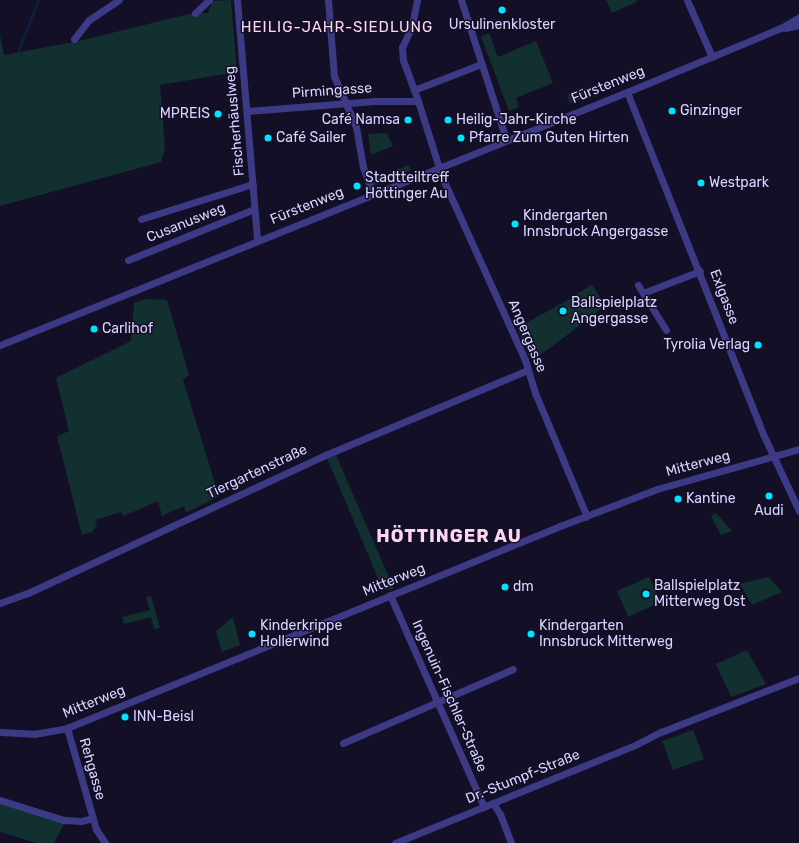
<!DOCTYPE html>
<html>
<head>
<meta charset="utf-8">
<style>
  body { margin:0 }
  #map { position:relative; width:799px; height:843px; overflow:hidden; background:#130f26; font-family:Rubik,sans-serif }
  div>[style] { position:absolute }
  [style*='--x'] { left:calc(var(--x)*1px); top:calc(var(--y)*1px); width:calc(var(--w)*1px); rotate:calc(var(--a)*1deg) }
  .green>* { inset:0; background:#12302f }
  .stream>* { height:2px; margin:-1px; padding:0 1px; transform-origin:1px; border-radius:1px; background:#0c2248 }
  .minor>* { height:7px; margin:-3.5px; padding:0 3.5px; transform-origin:3.5px; border-radius:3.5px; background:#3d3a85 }
  .dots>* { width:11px; height:11px; translate:-50% -50%; box-sizing:border-box; border:2px solid #130f26; border-radius:50% }
  span { translate:-50% -50%; white-space:nowrap; text-align:center; line-height:1.15; -webkit-text-stroke:3px #130f26; paint-order:stroke }
  .poi-label { font-size:14px; color:#d9d4ff }
  .left { translate:0 -50%; text-align:left }
  .right { translate:-100% -50%; text-align:right }
  .street-label { font-size:14px; color:#d9d4ff }
  .neighbourhood-label { font-size:15px; color:#ffd6f0; letter-spacing:1px }
  .district-label { font-size:18px; color:#ffd6f0; font-weight:700; letter-spacing:1px }
</style>
</head>
<body>
<div id="map">
  <div class="green">
    <div style="clip-path:polygon(231px 0,237px 72px,160px 85px,165px 148px,161px 162px,0 206px,0 35px,4px 55px,79px 41px,193px 13px,208px 13px,212px 1px)"></div>
    <div style="clip-path:polygon(606px 0,636px 0,637px 2px,612px 13px)"></div>
    <div style="clip-path:polygon(489px 33px,498px 57px,536px 41px,553px 83px,516px 98px,519px 107px,509px 111px,481px 37px)"></div>
    <div style="clip-path:polygon(588px 87px,590px 92px,588px 97px,570px 103px,567px 95px)"></div>
    <div style="clip-path:polygon(387px 133px,393px 146px,371px 155px,368px 134px)"></div>
    <div style="clip-path:polygon(408px 165px,411px 170px,374px 186px,372px 180px)"></div>
    <div style="clip-path:polygon(592px 284px,605px 306px,550px 348px,534px 359px,529px 356px,517px 328px,570px 299px)"></div>
    <div style="clip-path:polygon(145px 299px,167px 300px,189px 375px,183px 380px,219px 496px,186px 513px,184px 506px,162px 516px,158px 501px,124px 516px,121px 512px,95px 520px,97px 526px,92px 532px,82px 535px,57px 436px,69px 431px,56px 378px,131px 341px,134px 303px)"></div>
    <div style="clip-path:polygon(336px 455px,394px 589px,383px 590px,327px 458px)"></div>
    <div style="clip-path:polygon(716px 513px,732px 531px,721px 535px,711px 516px)"></div>
    <div style="clip-path:polygon(649px 577px,661px 602px,628px 617px,617px 591px)"></div>
    <div style="clip-path:polygon(769px 577px,782px 592px,752px 605px,740px 584px)"></div>
    <div style="clip-path:polygon(151px 596px,160px 628px,154px 629px,151px 617px,124px 624px,122px 617px,150px 610px,146px 597px)"></div>
    <div style="clip-path:polygon(233px 617px,240px 645px,222px 652px,216px 631px)"></div>
    <div style="clip-path:polygon(747px 650px,766px 684px,731px 697px,716px 664px)"></div>
    <div style="clip-path:polygon(693px 730px,704px 759px,673px 770px,662px 741px)"></div>
    <div style="clip-path:polygon(0 803px,64px 824px,54px 843px,36px 843px,0 832px)"></div>
  </div>
  <div class="stream">
    <div style="--x:18;--y:53;--w:57;--a:-68.4"></div>
  </div>
  <div class="minor">
    <div style="--x:237;--y:0;--w:241;--a:85.2"></div>
    <div style="--x:328;--y:0;--w:76;--a:85.5"></div>
    <div style="--x:334;--y:76;--w:56;--a:66.7"></div>
    <div style="--x:356;--y:127;--w:41;--a:80.1"></div>
    <div style="--x:363;--y:167;--w:29;--a:70"></div>
    <div style="--x:417;--y:0;--w:26;--a:101"></div>
    <div style="--x:412;--y:26;--w:23;--a:115"></div>
    <div style="--x:402;--y:47;--w:13;--a:86"></div>
    <div style="--x:403;--y:60;--w:44;--a:69.9"></div>
    <div style="--x:418;--y:101;--w:80;--a:72.5"></div>
    <div style="--x:442;--y:177;--w:201;--a:65.6"></div>
    <div style="--x:525;--y:360;--w:37;--a:73"></div>
    <div style="--x:536;--y:395;--w:127;--a:67.3"></div>
    <div style="--x:585;--y:512;--w:5;--a:90"></div>
    <div style="--x:461;--y:0;--w:146;--a:72.1"></div>
    <div style="--x:687;--y:0;--w:62;--a:66.3"></div>
    <div style="--x:195;--y:13;--w:19;--a:-43"></div>
    <div style="--x:785;--y:28;--w:14;--a:-12"></div>
    <div style="--x:74;--y:39;--w:24;--a:-52"></div>
    <div style="--x:89;--y:20;--w:36;--a:-34"></div>
    <div style="--x:414;--y:90;--w:72;--a:-21.2"></div>
    <div style="--x:627;--y:92;--w:368;--a:68.3"></div>
    <div style="--x:763;--y:434;--w:85;--a:64.9"></div>
    <div style="--x:247;--y:111;--w:128;--a:-4.5"></div>
    <div style="--x:375;--y:101;--w:43;--a:0"></div>
    <div style="--x:141;--y:219;--w:117;--a:-17.4"></div>
    <div style="--x:128;--y:260;--w:136;--a:-22"></div>
    <div style="--x:638;--y:285;--w:53;--a:58.1"></div>
    <div style="--x:643;--y:293;--w:61;--a:-21.1"></div>
    <div style="--x:0;--y:345;--w:676;--a:-21.97"></div>
    <div style="--x:627;--y:92;--w:167;--a:-22.6"></div>
    <div style="--x:781;--y:28;--w:21;--a:-31"></div>
    <div style="--x:390;--y:595;--w:232;--a:66.1"></div>
    <div style="--x:0;--y:603;--w:30;--a:-20"></div>
    <div style="--x:28;--y:593;--w:325;--a:-24.9"></div>
    <div style="--x:323;--y:456;--w:222;--a:-22.8"></div>
    <div style="--x:67;--y:728;--w:105;--a:74"></div>
    <div style="--x:96;--y:829;--w:17;--a:57"></div>
    <div style="--x:0;--y:732;--w:34;--a:3"></div>
    <div style="--x:34;--y:734;--w:34;--a:-10"></div>
    <div style="--x:67;--y:728;--w:533;--a:-22.28"></div>
    <div style="--x:560;--y:526;--w:104;--a:-20.9"></div>
    <div style="--x:657;--y:489;--w:148;--a:-15.7"></div>
    <div style="--x:343;--y:743;--w:185;--a:-23.5"></div>
    <div style="--x:0;--y:800;--w:67;--a:17.4"></div>
    <div style="--x:64;--y:820;--w:17;--a:3"></div>
    <div style="--x:81;--y:821;--w:12;--a:-14"></div>
    <div style="--x:493;--y:803;--w:13;--a:58"></div>
    <div style="--x:500;--y:814;--w:31;--a:69"></div>
    <div style="--x:395;--y:843;--w:261;--a:-22.2"></div>
    <div style="--x:637;--y:744;--w:27;--a:-27"></div>
    <div style="--x:661;--y:732;--w:148;--a:-21.4"></div>
  </div>
  <div class="dots">
    <div style="left:502px;top:10px;background:#00e5ff"></div>
    <div style="left:672px;top:111px;background:#00e5ff"></div>
    <div style="left:218px;top:114px;background:#00e5ff"></div>
    <div style="left:408px;top:120px;background:#00e5ff"></div>
    <div style="left:448px;top:120px;background:#00e5ff"></div>
    <div style="left:268px;top:138px;background:#00e5ff"></div>
    <div style="left:461px;top:138px;background:#00e5ff"></div>
    <div style="left:701px;top:183px;background:#00e5ff"></div>
    <div style="left:357px;top:186px;background:#00e5ff"></div>
    <div style="left:515px;top:224px;background:#00e5ff"></div>
    <div style="left:563px;top:311px;background:#00e5ff"></div>
    <div style="left:94px;top:329px;background:#00e5ff"></div>
    <div style="left:758px;top:345px;background:#00e5ff"></div>
    <div style="left:769px;top:496px;background:#00e5ff"></div>
    <div style="left:678px;top:499px;background:#00e5ff"></div>
    <div style="left:505px;top:587px;background:#00e5ff"></div>
    <div style="left:646px;top:594px;background:#00e5ff"></div>
    <div style="left:252px;top:634px;background:#00e5ff"></div>
    <div style="left:531px;top:634px;background:#00e5ff"></div>
    <div style="left:125px;top:717px;background:#00e5ff"></div>
  </div>
  <div class="poi-label">
    <span style="left:502px;top:25px">Ursulinenkloster</span>
    <span class="left" style="left:680px;top:111px">Ginzinger</span>
    <span class="right" style="left:210px;top:114px">MPREIS</span>
    <span class="right" style="left:400px;top:120px">Café Namsa</span>
    <span class="left" style="left:456px;top:120px">Heilig-Jahr-Kirche</span>
    <span class="left" style="left:276px;top:138px">Café Sailer</span>
    <span class="left" style="left:469px;top:138px">Pfarre Zum Guten Hirten</span>
    <span class="left" style="left:365px;top:186px">Stadtteiltreff<br>Höttinger Au</span>
    <span class="left" style="left:709px;top:183px">Westpark</span>
    <span class="left" style="left:523px;top:224px">Kindergarten<br>Innsbruck Angergasse</span>
    <span class="left" style="left:571px;top:311px">Ballspielplatz<br>Angergasse</span>
    <span class="left" style="left:102px;top:329px">Carlihof</span>
    <span class="right" style="left:750px;top:345px">Tyrolia Verlag</span>
    <span class="left" style="left:686px;top:499px">Kantine</span>
    <span style="left:769px;top:511px">Audi</span>
    <span class="left" style="left:654px;top:594px">Ballspielplatz<br>Mitterweg Ost</span>
    <span class="left" style="left:513px;top:587px">dm</span>
    <span class="left" style="left:260px;top:634px">Kinderkrippe<br>Hollerwind</span>
    <span class="left" style="left:539px;top:634px">Kindergarten<br>Innsbruck Mitterweg</span>
    <span class="left" style="left:133px;top:717px">INN-Beisl</span>
  </div>
  <div class="street-label">
    <span style="left:608px;top:85px;rotate:-22deg">Fürstenweg</span>
    <span style="left:332px;top:91px;rotate:-4deg">Pirmingasse</span>
    <span style="left:235px;top:121px;rotate:-95deg">Fischerhäuslweg</span>
    <span style="left:307px;top:206px;rotate:-22deg">Fürstenweg</span>
    <span style="left:186px;top:223px;rotate:-22deg">Cusanusweg</span>
    <span style="left:724px;top:297px;rotate:69deg">Exlgasse</span>
    <span style="left:527px;top:336px;rotate:67deg">Angergasse</span>
    <span style="left:698px;top:464px;rotate:-15deg">Mitterweg</span>
    <span style="left:257px;top:472px;rotate:-25deg">Tiergartenstraße</span>
    <span style="left:394px;top:580px;rotate:-22deg">Mitterweg</span>
    <span style="left:449px;top:696px;rotate:66deg">Ingenuin-Fischler-Straße</span>
    <span style="left:94px;top:702px;rotate:-22deg">Mitterweg</span>
    <span style="left:92px;top:769px;rotate:74deg">Rehgasse</span>
    <span style="left:523px;top:777px;rotate:-22deg">Dr.-Stumpf-Straße</span>
  </div>
  <div class="neighbourhood-label">
    <span style="left:337px;top:28px">HEILIG-JAHR-SIEDLUNG</span>
  </div>
  <div class="district-label">
    <span style="left:449px;top:536px">HÖTTINGER AU</span>
  </div>
</div>
</body>
</html>
